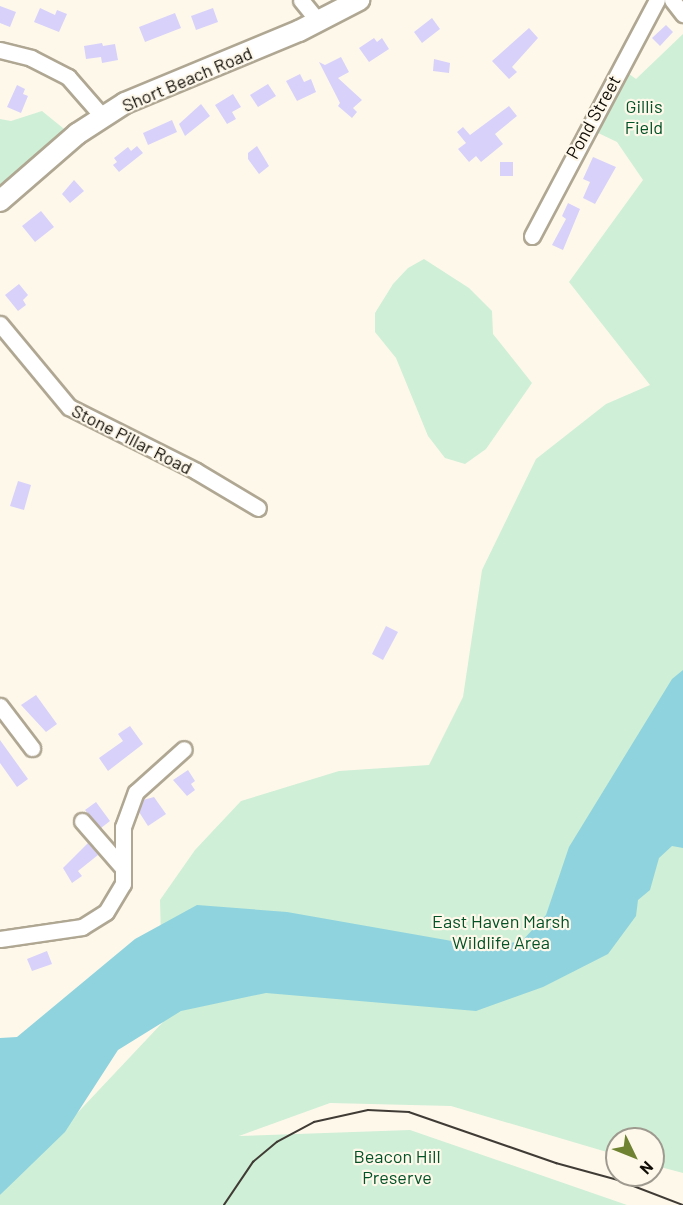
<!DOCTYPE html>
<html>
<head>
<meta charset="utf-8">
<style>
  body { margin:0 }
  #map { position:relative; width:683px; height:1205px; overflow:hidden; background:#fef8eb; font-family:Barlow,sans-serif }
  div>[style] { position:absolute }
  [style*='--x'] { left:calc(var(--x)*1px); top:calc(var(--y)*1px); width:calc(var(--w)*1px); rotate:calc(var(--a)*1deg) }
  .green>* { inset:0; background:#cfefd6 }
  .water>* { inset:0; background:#8fd3df }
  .building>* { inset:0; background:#d8d1fa }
  .roads { filter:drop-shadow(2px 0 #b0a793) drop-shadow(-2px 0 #b0a793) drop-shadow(0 2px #b0a793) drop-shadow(0 -2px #b0a793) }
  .minor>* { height:15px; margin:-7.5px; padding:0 7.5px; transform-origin:7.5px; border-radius:7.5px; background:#fff }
  .major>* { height:20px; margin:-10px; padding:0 10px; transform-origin:10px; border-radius:10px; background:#fff }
  .tram>* { height:1.5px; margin:-0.75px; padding:0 0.75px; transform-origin:0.75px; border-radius:0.75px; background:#403c35 }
  span { translate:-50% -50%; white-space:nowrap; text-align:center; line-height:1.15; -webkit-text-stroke:4.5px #fef8eb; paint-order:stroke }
  .street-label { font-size:18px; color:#100c06 }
  .park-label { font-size:18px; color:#025226 }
  .north { position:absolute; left:605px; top:1127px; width:60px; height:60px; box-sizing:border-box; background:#fef8eb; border:2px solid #9f9a8f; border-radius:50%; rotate:133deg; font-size:16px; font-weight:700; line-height:24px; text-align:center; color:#100c06 }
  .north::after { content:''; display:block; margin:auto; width:21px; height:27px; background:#6f8232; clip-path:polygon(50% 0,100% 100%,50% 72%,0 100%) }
</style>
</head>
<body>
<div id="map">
  <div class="green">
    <div style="clip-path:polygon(683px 34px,683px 1173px,653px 1165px,653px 1139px,617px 1139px,617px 1155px,451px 1106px,330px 1103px,239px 1136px,410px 1130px,627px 1205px,0 1205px,0 1195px,163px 1022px,160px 900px,195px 850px,241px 801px,339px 771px,429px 765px,463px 697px,482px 570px,536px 459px,606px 404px,650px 385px,569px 282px,643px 180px,617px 142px,592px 130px,625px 71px,636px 79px)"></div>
    <div style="clip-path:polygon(42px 111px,69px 133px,0 192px,0 119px,11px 121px)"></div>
    <div style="clip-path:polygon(424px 259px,469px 288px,492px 311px,493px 334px,532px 383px,486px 449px,465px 464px,445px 458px,428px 436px,396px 358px,375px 332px,375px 313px,393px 284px,408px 268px)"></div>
  </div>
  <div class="water">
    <div style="clip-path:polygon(683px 670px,683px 848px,672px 846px,659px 858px,650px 890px,638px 900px,636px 916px,608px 954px,543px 987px,476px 1011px,266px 993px,181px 1011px,118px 1050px,65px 1132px,0 1195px,0 1038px,17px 1037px,135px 939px,197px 905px,287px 912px,486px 947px,522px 941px,546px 915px,569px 847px,672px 679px)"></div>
  </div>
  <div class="building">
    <div style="clip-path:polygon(0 6px,16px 12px,10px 27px,0 23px)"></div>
    <div style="clip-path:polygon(40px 8px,55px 15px,57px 10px,67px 14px,59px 32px,34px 22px)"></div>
    <div style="clip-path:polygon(213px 8px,218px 22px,196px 30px,191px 16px)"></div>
    <div style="clip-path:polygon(175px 13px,181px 28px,145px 42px,139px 27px)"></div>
    <div style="clip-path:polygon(432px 18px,440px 29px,422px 43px,414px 32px)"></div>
    <div style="clip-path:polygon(666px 25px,673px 32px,660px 46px,652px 38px)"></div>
    <div style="clip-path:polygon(529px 28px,538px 38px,512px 67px,517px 72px,509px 79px,492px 61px)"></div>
    <div style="clip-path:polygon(374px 38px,377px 42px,382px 38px,389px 49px,369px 62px,359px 48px)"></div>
    <div style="clip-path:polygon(102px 43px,103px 46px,115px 44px,118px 60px,102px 63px,101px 57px,86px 59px,84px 46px)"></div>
    <div style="clip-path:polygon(341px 57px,349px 72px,338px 78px,362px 100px,353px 108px,357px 112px,352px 118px,338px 106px,340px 103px,319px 62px,325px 65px)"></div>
    <div style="clip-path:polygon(434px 59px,450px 63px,449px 73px,433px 71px)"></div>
    <div style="clip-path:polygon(300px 74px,304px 82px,311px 79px,316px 92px,297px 101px,286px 81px)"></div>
    <div style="clip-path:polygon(268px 84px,276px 96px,258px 107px,250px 95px)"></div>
    <div style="clip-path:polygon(17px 85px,25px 89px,23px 94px,28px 96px,21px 113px,7px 107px)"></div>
    <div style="clip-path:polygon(233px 94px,241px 107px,232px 112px,236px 119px,227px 124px,215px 105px)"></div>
    <div style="clip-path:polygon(201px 104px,210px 116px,185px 136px,179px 124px)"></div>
    <div style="clip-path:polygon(509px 106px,517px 116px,495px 134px,503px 144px,481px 162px,476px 156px,469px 162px,458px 149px,466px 143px,457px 132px,463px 127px,470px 135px)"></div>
    <div style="clip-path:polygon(172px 120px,177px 132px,148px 145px,143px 133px)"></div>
    <div style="clip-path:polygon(137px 146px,143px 153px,119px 172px,113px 165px,117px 162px,114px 158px,128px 147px,131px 151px)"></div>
    <div style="clip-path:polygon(257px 146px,269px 166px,259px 174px,248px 159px,248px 153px)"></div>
    <div style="clip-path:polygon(593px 157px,616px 167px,595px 204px,583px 198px,590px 182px,583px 179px)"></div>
    <div style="clip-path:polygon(500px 162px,513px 162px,513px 176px,500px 176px)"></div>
    <div style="clip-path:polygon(74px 180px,84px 191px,70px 203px,62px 194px)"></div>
    <div style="clip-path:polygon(568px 203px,580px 209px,563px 250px,552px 245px,566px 219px,562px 216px)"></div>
    <div style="clip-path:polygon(41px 211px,54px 227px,35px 242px,22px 226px)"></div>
    <div style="clip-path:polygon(19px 284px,28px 295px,23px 300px,26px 305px,18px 311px,5px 295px)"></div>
    <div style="clip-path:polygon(18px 481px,31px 485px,24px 510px,10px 506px)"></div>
    <div style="clip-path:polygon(386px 626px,398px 632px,383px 660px,372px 654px)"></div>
    <div style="clip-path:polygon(36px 695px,57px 724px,46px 732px,21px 705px)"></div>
    <div style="clip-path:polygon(130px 726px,143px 744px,108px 771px,99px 758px,123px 741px,118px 734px)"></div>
    <div style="clip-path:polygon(0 740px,28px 779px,17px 787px,0 763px)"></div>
    <div style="clip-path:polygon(188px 770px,195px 781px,191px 784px,195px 790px,187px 796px,173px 780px)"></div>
    <div style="clip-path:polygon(154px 797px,166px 814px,148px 826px,139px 812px,143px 800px)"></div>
    <div style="clip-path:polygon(96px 802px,110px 821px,101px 828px,85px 810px)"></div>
    <div style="clip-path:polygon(88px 843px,98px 855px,78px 871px,82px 876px,72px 883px,63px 868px)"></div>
    <div style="clip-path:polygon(47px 951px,52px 964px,32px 971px,27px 959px)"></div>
  </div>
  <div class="roads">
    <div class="minor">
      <div style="--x:301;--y:0;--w:28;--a:51"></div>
      <div style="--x:672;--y:0;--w:18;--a:52"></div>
      <div style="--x:0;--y:50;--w:32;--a:14"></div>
      <div style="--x:31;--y:58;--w:42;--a:27.2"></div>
      <div style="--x:68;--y:77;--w:52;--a:48.9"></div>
      <div style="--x:532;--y:236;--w:267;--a:-62.1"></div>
      <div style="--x:0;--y:324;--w:108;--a:50.3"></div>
      <div style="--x:69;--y:407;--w:142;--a:26.7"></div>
      <div style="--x:196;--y:471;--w:72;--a:30.8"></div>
      <div style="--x:0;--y:706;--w:53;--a:52.7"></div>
      <div style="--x:82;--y:821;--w:61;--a:49"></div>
      <div style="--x:0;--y:939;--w:83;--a:-8.3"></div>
      <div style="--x:82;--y:927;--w:28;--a:-32"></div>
      <div style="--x:106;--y:912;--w:33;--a:-59"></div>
      <div style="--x:123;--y:884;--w:57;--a:-90"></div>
      <div style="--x:123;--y:827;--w:37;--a:-70"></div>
      <div style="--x:136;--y:792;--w:64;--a:-41.9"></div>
    </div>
    <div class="major">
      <div style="--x:0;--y:201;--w:102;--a:-41"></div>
      <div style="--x:77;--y:134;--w:57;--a:-32.9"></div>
      <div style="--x:125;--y:103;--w:188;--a:-22.5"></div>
      <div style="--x:299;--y:31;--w:68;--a:-27.3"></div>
    </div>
  </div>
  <div class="tram">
    <div style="--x:224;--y:1205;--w:52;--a:-56"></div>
    <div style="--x:253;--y:1162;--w:31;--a:-40"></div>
    <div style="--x:277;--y:1142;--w:42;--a:-28.4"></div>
    <div style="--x:314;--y:1122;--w:55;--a:-12.5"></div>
    <div style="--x:368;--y:1110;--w:41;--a:2.8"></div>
    <div style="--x:409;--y:1112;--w:156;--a:19.1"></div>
    <div style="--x:556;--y:1163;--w:64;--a:15.3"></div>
    <div style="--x:618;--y:1180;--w:70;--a:21"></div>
  </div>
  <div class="street-label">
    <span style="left:187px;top:79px;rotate:-23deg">Short Beach Road</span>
    <span style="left:593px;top:117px;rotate:-61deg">Pond Street</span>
    <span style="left:132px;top:439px;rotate:27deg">Stone Pillar Road</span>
  </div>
  <div class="park-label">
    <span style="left:644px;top:117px">Gillis<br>Field</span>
    <span style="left:501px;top:932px">East Haven Marsh<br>Wildlife Area</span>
    <span style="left:397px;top:1167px">Beacon Hill<br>Preserve</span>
  </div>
  <div class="north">N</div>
</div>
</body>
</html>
